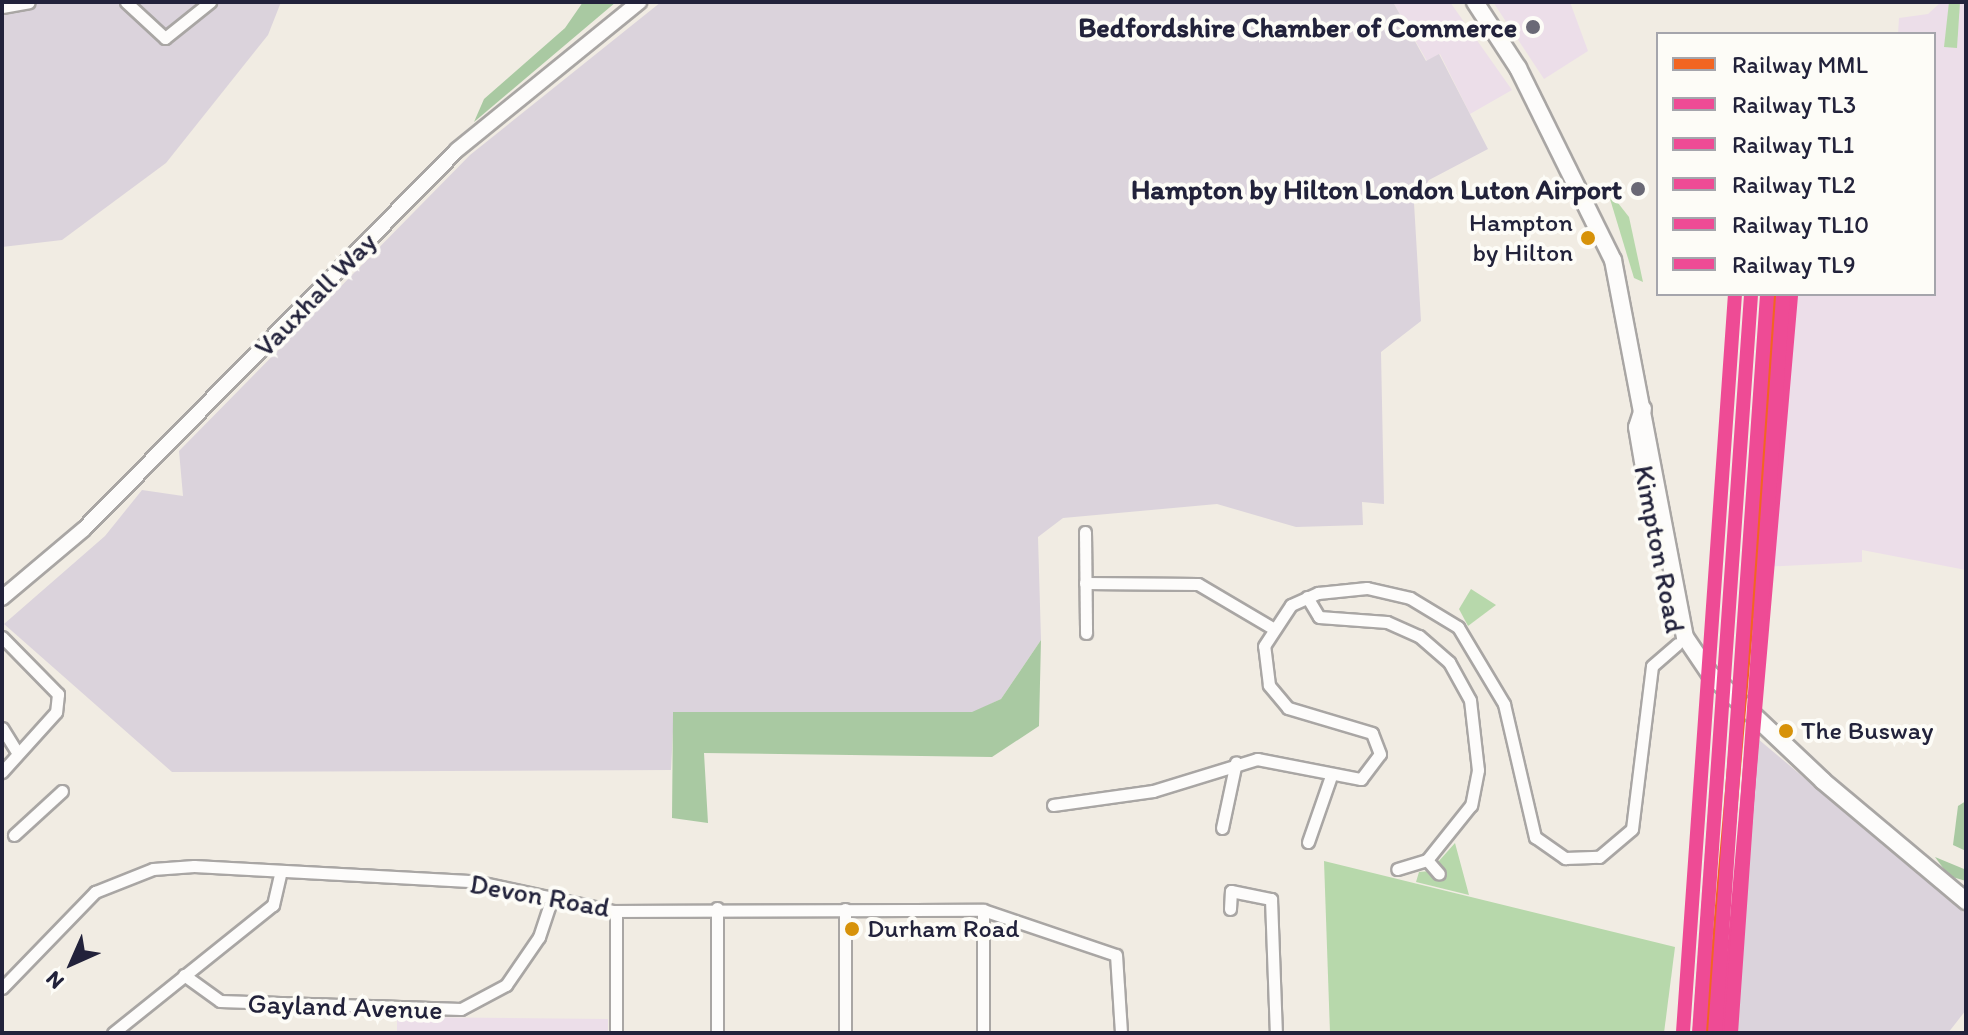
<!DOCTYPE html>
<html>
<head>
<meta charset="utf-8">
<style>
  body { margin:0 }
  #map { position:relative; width:1968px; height:1035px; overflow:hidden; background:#f1ece3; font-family:Itim,sans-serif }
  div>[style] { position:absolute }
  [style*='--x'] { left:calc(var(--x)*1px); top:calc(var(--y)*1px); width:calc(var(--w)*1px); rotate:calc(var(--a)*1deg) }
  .built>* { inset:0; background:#ecdee9 }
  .industrial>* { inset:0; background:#dbd3dc }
  .green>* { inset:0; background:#b7d8ab }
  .forest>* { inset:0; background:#a9c9a2 }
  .roads { filter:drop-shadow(2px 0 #a9a6a4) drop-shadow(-2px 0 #a9a6a4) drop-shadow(0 2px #a9a6a4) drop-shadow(0 -2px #a9a6a4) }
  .minor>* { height:11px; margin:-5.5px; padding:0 5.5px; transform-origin:5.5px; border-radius:5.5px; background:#fdfcfb }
  .major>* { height:14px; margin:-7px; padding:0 7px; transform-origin:7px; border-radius:7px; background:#fdfcfb }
  .highway>* { height:16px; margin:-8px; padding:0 8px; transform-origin:8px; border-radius:8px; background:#fdfcfb }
  .rail-1>* { height:14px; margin:-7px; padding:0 7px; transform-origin:7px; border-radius:7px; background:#f26522 }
  .rail-2>* { height:14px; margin:-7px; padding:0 7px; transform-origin:7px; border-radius:7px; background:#ee4b95 }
  .rail-3>* { height:14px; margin:-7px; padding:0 7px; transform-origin:7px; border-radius:7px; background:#ee4b95 }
  .rail-4>* { height:14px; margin:-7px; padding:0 7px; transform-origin:7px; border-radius:7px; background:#ee4b95 }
  .rail-5>* { height:14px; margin:-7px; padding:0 7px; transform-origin:7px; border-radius:7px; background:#ee4b95 }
  .rail-6>* { height:14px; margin:-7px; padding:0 7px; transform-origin:7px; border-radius:7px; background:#ee4b95 }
  .dots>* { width:22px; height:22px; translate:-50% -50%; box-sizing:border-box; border:4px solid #fdfcf7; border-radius:50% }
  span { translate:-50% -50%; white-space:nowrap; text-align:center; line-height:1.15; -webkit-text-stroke:8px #fdfcf7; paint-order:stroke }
  .bus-label { font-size:26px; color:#22223b }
  .right { translate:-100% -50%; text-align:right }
  .left { translate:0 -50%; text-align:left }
  .poi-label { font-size:28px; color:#22223b; font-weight:700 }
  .street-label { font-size:28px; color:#22223b }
  .frame { position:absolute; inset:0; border:4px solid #22223b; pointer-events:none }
  .legend { position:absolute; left:1656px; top:32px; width:280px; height:264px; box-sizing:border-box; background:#fdfcf7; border:2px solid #a5a5ac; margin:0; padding:10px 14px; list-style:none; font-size:24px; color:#22223b }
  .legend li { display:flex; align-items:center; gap:16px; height:40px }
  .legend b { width:40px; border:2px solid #a5a5ac }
  .north { position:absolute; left:32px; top:923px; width:80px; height:80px; -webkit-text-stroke:6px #fdfcf7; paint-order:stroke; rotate:225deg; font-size:22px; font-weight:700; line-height:32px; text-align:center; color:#22223b }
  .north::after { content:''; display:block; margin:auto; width:28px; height:36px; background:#22223b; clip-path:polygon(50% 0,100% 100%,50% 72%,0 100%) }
</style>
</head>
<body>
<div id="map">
  <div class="built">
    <div style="clip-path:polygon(1393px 2px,1450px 2px,1512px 90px,1470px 114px,1440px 54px,1427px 61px)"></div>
    <div style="clip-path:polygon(1493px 2px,1570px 2px,1588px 51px,1544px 79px)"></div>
    <div style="clip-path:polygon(1941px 2px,1966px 2px,1966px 570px,1862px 550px,1862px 562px,1761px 567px,1792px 294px,1934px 294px,1934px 34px,1898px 34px,1899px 18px,1928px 14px)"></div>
    <div style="clip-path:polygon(397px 1017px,608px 1019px,608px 1033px,397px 1033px)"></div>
  </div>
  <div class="industrial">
    <div style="clip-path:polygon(2px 2px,281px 2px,268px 35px,166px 163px,62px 240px,2px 247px)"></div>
    <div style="clip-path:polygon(661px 2px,1393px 2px,1426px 61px,1439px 54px,1488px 149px,1429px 180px,1414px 203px,1421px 321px,1381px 352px,1384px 504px,1362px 502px,1363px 525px,1296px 527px,1217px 504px,1063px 518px,1038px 537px,1041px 640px,1001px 699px,972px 713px,674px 712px,671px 770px,172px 772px,4px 624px,105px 536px,142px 490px,183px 496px,179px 451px,470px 155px)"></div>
    <div style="clip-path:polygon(1751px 733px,1966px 914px,1966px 1010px,1948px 1033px,1723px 1033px)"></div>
  </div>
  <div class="green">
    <div style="clip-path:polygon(1949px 2px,1960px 2px,1957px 48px,1944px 47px)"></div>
    <div style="clip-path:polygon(1607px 189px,1629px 217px,1643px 282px,1634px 278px)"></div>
    <div style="clip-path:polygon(1471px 589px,1496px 605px,1468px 626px,1459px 609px)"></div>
    <div style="clip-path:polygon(1455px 843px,1469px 895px,1416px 882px,1419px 872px,1430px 871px)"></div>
    <div style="clip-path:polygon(1324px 861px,1675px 947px,1664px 1033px,1330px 1033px)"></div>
  </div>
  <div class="forest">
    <div style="clip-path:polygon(583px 2px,616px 2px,474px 122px,484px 99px,565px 28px)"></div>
    <div style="clip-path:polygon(1041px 640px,1039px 726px,992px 757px,704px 753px,708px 823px,672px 818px,673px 712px,972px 712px,1001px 699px)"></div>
    <div style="clip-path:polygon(1966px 801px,1966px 851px,1953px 845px,1958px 806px)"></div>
    <div style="clip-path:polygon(1935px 857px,1964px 869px,1966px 881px,1949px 876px)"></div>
  </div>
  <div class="roads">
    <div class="minor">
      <div style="--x:126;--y:2;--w:53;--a:42.7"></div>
      <div style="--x:165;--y:38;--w:58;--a:-38.7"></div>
      <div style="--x:2;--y:7;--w:27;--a:-10"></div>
      <div style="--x:1085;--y:532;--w:101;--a:89.4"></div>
      <div style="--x:1085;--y:583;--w:113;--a:0.5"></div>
      <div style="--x:1198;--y:584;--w:85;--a:30.5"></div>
      <div style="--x:1307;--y:597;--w:23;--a:59"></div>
      <div style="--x:1319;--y:617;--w:68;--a:4.2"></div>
      <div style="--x:1387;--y:622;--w:35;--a:24"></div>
      <div style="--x:1419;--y:636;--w:40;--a:41"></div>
      <div style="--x:1449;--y:662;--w:43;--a:61.1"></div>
      <div style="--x:1470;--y:700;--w:70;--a:83.5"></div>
      <div style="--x:1478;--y:770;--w:36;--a:101"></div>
      <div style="--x:1471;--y:805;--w:70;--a:128.7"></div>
      <div style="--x:1427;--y:860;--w:31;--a:163"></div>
      <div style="--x:2;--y:637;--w:80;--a:45.5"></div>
      <div style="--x:58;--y:694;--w:18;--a:96"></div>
      <div style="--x:56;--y:712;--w:81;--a:132"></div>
      <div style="--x:2;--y:728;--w:26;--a:58"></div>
      <div style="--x:1053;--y:805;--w:101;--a:-8"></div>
      <div style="--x:1153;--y:791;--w:109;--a:-17.1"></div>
      <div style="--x:1257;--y:759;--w:106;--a:10.9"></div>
      <div style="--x:1361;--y:779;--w:31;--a:-53"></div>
      <div style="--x:1380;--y:754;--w:22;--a:-111"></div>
      <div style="--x:1372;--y:733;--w:88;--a:-163.4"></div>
      <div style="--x:1288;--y:708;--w:30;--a:-130"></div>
      <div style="--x:1269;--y:685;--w:39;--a:-97"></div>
      <div style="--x:1264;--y:646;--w:49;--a:-56.6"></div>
      <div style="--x:1291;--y:605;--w:30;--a:-24"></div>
      <div style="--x:1318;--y:593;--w:49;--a:-5.8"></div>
      <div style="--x:1367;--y:588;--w:44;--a:13.1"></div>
      <div style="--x:1410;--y:598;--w:56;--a:31.1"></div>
      <div style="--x:1458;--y:627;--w:90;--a:59.1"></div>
      <div style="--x:1504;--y:704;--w:137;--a:76.9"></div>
      <div style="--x:1535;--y:837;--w:37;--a:35"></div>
      <div style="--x:1565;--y:858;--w:34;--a:-2"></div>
      <div style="--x:1599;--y:857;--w:43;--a:-40.3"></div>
      <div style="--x:1632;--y:829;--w:164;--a:-83"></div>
      <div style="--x:1652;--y:666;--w:33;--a:-41"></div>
      <div style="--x:1222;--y:828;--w:67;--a:-78"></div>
      <div style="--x:14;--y:835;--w:65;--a:-42.5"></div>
      <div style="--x:1308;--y:842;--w:70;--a:-70.8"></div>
      <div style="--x:1427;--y:860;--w:18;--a:49"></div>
      <div style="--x:1230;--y:909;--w:18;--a:-87"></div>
      <div style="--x:1231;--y:891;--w:41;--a:11.3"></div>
      <div style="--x:1271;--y:899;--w:134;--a:87.9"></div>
      <div style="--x:616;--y:911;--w:122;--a:90"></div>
      <div style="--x:184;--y:975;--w:44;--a:35.8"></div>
      <div style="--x:220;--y:1001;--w:241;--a:1.9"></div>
      <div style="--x:461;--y:1009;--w:51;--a:-28.1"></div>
      <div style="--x:506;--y:985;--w:58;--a:-55.5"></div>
      <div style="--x:539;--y:937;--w:41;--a:-71.6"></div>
      <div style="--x:2;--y:988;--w:134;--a:-45.9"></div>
      <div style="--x:95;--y:892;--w:62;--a:-21.6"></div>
      <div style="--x:153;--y:869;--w:41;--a:-4.2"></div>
      <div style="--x:194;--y:866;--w:280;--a:3.1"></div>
      <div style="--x:474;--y:881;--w:142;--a:12.2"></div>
      <div style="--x:613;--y:911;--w:370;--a:-0.2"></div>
      <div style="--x:983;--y:910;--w:140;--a:18.7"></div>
      <div style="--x:1116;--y:955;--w:78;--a:86.3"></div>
      <div style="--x:113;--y:1033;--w:205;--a:-38.7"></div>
      <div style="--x:273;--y:905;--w:35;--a:-77"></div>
      <div style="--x:717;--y:1033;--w:125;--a:-90"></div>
      <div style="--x:845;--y:1033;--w:124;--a:-90"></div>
      <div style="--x:983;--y:1033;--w:123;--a:-90"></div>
    </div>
    <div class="major">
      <div style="--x:2;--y:598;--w:107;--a:-40.1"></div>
      <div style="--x:84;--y:529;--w:532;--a:-45.46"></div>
      <div style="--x:457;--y:150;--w:235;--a:-39.1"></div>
    </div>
    <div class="highway">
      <div style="--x:1475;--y:2;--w:79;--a:56.9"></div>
      <div style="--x:1518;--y:68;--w:214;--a:63.7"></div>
      <div style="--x:1613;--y:260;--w:384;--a:79.2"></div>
      <div style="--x:1685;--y:637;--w:45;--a:56"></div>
      <div style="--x:1710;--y:674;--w:156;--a:43.4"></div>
      <div style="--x:1823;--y:781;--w:187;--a:40"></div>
      <div style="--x:1643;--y:409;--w:19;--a:108"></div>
      <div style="--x:1637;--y:427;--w:89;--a:80.3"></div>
    </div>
  </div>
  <div class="rail-1">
    <div style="--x:1711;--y:1033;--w:742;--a:-85.05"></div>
  </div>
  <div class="rail-2">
    <div style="--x:1727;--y:1033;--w:741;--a:-85.04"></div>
  </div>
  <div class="rail-3">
    <div style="--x:1699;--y:1033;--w:741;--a:-85.97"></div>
  </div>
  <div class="rail-4">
    <div style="--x:1715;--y:1033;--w:740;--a:-85.97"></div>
  </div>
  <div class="rail-5">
    <div style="--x:1683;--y:1032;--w:740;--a:-85.97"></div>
  </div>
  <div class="rail-6">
    <div style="--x:1731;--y:1033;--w:739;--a:-85.96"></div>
  </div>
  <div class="dots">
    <div style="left:1533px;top:27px;background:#6a6976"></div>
    <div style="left:1638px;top:189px;background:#6a6976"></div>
    <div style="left:1588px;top:238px;background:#d79209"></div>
    <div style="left:1786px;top:731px;background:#d79209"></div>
    <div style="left:852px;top:929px;background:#d79209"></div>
  </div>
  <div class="bus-label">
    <span class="right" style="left:1573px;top:238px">Hampton<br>by Hilton</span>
    <span class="left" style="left:1801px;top:731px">The Busway</span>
    <span class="left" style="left:867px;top:929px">Durham Road</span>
  </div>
  <div class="poi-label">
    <span class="right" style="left:1517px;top:27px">Bedfordshire Chamber of Commerce</span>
    <span class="right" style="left:1622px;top:189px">Hampton by Hilton London Luton Airport</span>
  </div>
  <div class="street-label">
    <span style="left:315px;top:294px;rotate:-46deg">Vauxhall Way</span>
    <span style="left:1660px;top:549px;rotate:79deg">Kimpton Road</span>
    <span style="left:540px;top:895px;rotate:10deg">Devon Road</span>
    <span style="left:345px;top:1006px;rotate:2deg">Gayland Avenue</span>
  </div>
  <div class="frame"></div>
  <ul class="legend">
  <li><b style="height:10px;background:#f26522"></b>Railway MML</li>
  <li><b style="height:10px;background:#ee4b95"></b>Railway TL3</li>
  <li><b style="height:10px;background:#ee4b95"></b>Railway TL1</li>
  <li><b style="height:10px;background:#ee4b95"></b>Railway TL2</li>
  <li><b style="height:10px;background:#ee4b95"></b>Railway TL10</li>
  <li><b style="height:10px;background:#ee4b95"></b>Railway TL9</li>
  </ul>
  <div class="north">N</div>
</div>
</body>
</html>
